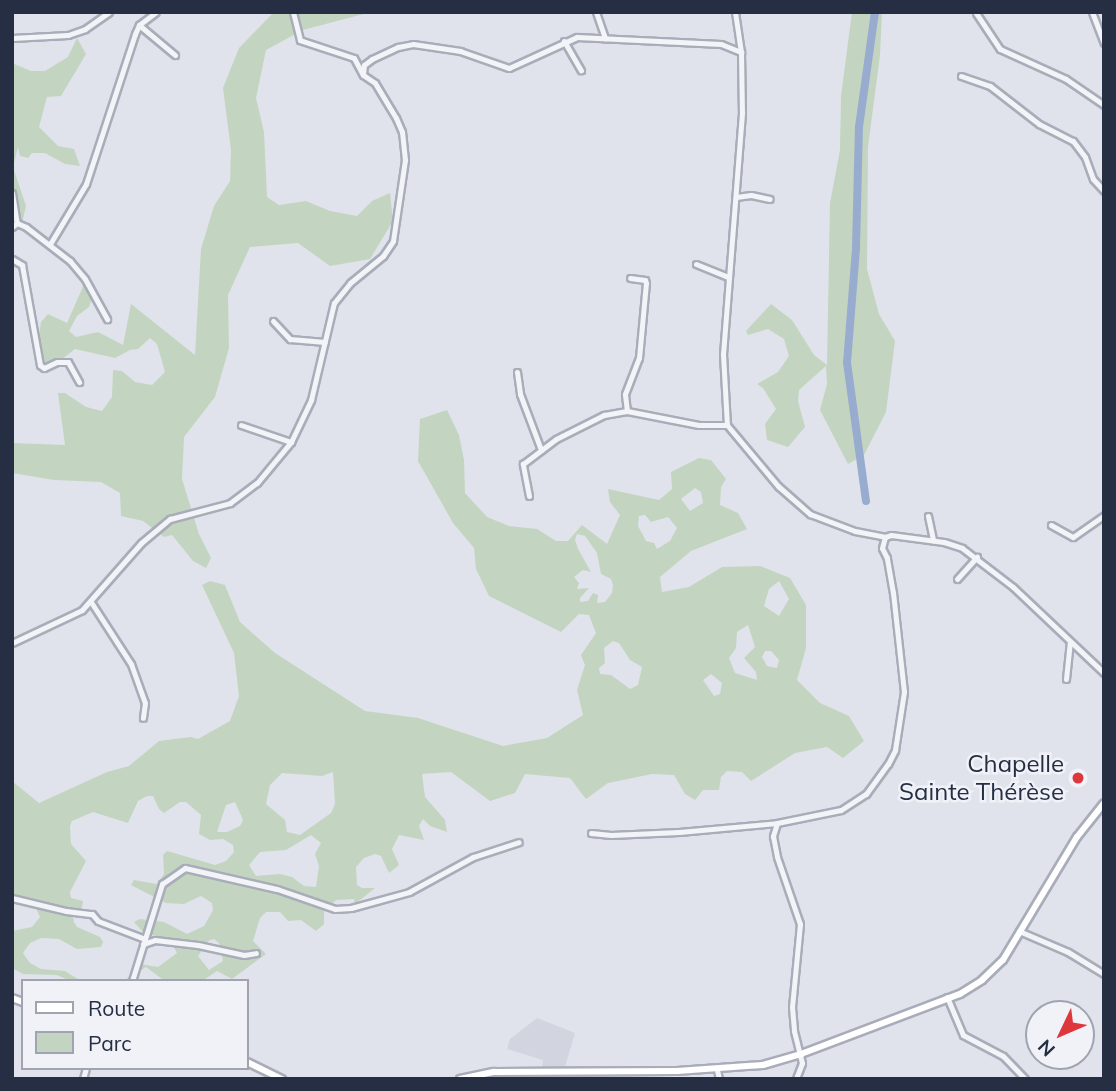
<!DOCTYPE html>
<html>
<head>
<meta charset="utf-8">
<style>
  body { margin:0 }
  #map { position:relative; width:1116px; height:1091px; overflow:hidden; background:#e0e3eb; font-family:Mulish,sans-serif }
  div>[style] { position:absolute }
  [style*='--x'] { left:calc(var(--x)*1px); top:calc(var(--y)*1px); width:calc(var(--w)*1px); rotate:calc(var(--a)*1deg) }
  .built>* { inset:0; background:#d2d5e0 }
  .green>* { inset:0; background:#c3d5c0 }
  .river>* { height:8px; margin:-4px; padding:0 4px; transform-origin:4px; border-radius:4px; background:#97accf }
  .roads { filter:drop-shadow(2px 0 #a8adb9) drop-shadow(-2px 0 #a8adb9) drop-shadow(0 2px #a8adb9) drop-shadow(0 -2px #a8adb9) }
  .minor>* { height:5px; margin:-2.5px; padding:0 2.5px; transform-origin:2.5px; border-radius:2.5px; background:#f3f4f8 }
  .major>* { height:6px; margin:-3px; padding:0 3px; transform-origin:3px; border-radius:3px; background:#fff }
  .dots>* { width:19px; height:19px; translate:-50% -50%; box-sizing:border-box; border:4px solid #f0f2f8; border-radius:50% }
  span { translate:-50% -50%; white-space:nowrap; text-align:center; line-height:1.15; -webkit-text-stroke:5px #f0f2f8; paint-order:stroke }
  .poi-label { font-size:24px; color:#262e44 }
  .right { translate:-100% -50%; text-align:right }
  .frame { position:absolute; inset:0; border:14px solid #262e44; pointer-events:none }
  .legend { position:absolute; left:21px; top:979px; width:228px; height:91px; box-sizing:border-box; background:#f0f2f8; border:2px solid #9fa4b0; margin:0; padding:9px 12px; list-style:none; font-size:21px; color:#262e44 }
  .legend li { display:flex; align-items:center; gap:14px; height:35px }
  .legend b { width:35px; border:2px solid #9fa4b0 }
  .north { position:absolute; left:1025px; top:1000px; width:70px; height:70px; box-sizing:border-box; background:#f0f2f8; border:2px solid #9fa4b0; border-radius:50%; rotate:226deg; font-size:19px; font-weight:700; line-height:28px; text-align:center; color:#262e44 }
  .north::after { content:''; display:block; margin:auto; width:24px; height:32px; background:#dd373d; clip-path:polygon(50% 0,100% 100%,50% 72%,0 100%) }
</style>
</head>
<body>
<div id="map">
  <div class="built">
    <div style="clip-path:polygon(537px 1018px,575px 1033px,564px 1070px,542px 1069px,543px 1060px,507px 1049px,510px 1039px)"></div>
  </div>
  <div class="green">
    <div style="clip-path:polygon(274px 12px,371px 12px,303px 30px,266px 50px,256px 98px,264px 132px,267px 197px,279px 205px,306px 201px,330px 211px,357px 216px,372px 201px,390px 193px,393px 221px,370px 259px,330px 266px,298px 243px,250px 247px,228px 295px,229px 348px,215px 397px,184px 437px,182px 479px,199px 534px,211px 558px,206px 568px,193px 561px,172px 535px,164px 537px,143px 521px,121px 516px,120px 493px,101px 482px,54px 480px,12px 473px,12px 443px,65px 445px,58px 393px,65px 393px,86px 407px,102px 411px,112px 397px,113px 370px,122px 371px,135px 382px,152px 385px,165px 372px,157px 344px,150px 338px,138px 349px,130px 350px,115px 358px,75px 349px,48px 370px,38px 342px,41px 322px,48px 314px,67px 323px,85px 282px,96px 288px,89px 307px,77px 316px,69px 331px,76px 337px,98px 332px,123px 345px,131px 304px,195px 355px,201px 249px,214px 206px,230px 181px,231px 150px,223px 88px,239px 48px)"></div>
    <div style="clip-path:polygon(852px 12px,882px 12px,880px 55px,868px 147px,867px 269px,879px 314px,895px 341px,886px 412px,864px 455px,848px 464px,820px 410px,827px 384px,826px 366px,799px 390px,798px 401px,805px 427px,788px 447px,767px 440px,765px 424px,776px 409px,763px 388px,757px 384px,778px 372px,789px 356px,784px 339px,768px 329px,748px 335px,746px 331px,771px 304px,792px 320px,814px 355px,827px 365px,830px 203px,840px 150px,841px 96px)"></div>
    <div style="clip-path:polygon(77px 38px,86px 54px,61px 96px,47px 97px,39px 127px,58px 146px,74px 149px,80px 166px,65px 164px,45px 153px,32px 153px,28px 158px,20px 156px,18px 147px,13px 167px,26px 206px,21px 228px,12px 228px,12px 63px,31px 71px,45px 71px,68px 57px)"></div>
    <div style="clip-path:polygon(evenodd,447px 410px,459px 435px,464px 460px,465px 493px,487px 517px,509px 526px,537px 529px,556px 541px,568px 541px,582px 525px,607px 544px,620px 515px,610px 502px,608px 489px,659px 500px,672px 489px,671px 472px,699px 458px,711px 460px,726px 479px,721px 487px,720px 505px,738px 513px,747px 529px,691px 551px,660px 577px,662px 592px,689px 587px,722px 567px,760px 566px,790px 578px,806px 605px,806px 648px,797px 680px,820px 703px,849px 716px,864px 741px,843px 758px,827px 747px,795px 753px,751px 781px,742px 772px,727px 771px,721px 777px,719px 790px,703px 790px,695px 800px,685px 794px,674px 775px,652px 774px,608px 783px,586px 799px,570px 778px,525px 774px,515px 793px,490px 801px,451px 772px,422px 774px,425px 797px,445px 820px,447px 832px,430px 826px,423px 819px,419px 826px,424px 840px,399px 835px,392px 849px,399px 865px,389px 873px,381px 856px,375px 854px,364px 858px,356px 867px,357px 885px,362px 888px,375px 888px,355px 904px,354px 899px,336px 900px,324px 911px,324px 924px,316px 931px,301px 920px,288px 921px,280px 912px,266px 912px,260px 918px,253px 941px,266px 954px,232px 979px,217px 971px,202px 981px,165px 981px,146px 967px,125px 981px,140px 964px,158px 967px,177px 953px,171px 942px,142px 931px,134px 922px,140px 919px,164px 922px,187px 934px,204px 926px,213px 910px,212px 903px,201px 896px,184px 904px,166px 903px,131px 885px,134px 880px,157px 884px,164px 874px,163px 855px,167px 851px,215px 865px,226px 861px,234px 852px,233px 845px,223px 839px,210px 840px,199px 834px,201px 815px,186px 802px,180px 802px,164px 813px,159px 809px,153px 796px,147px 796px,138px 801px,128px 823px,93px 812px,72px 821px,70px 826px,71px 844px,86px 861px,70px 892px,71px 898px,83px 901px,82px 907px,73px 916px,74px 922px,77px 927px,100px 937px,103px 942px,101px 947px,77px 949px,59px 939px,41px 938px,30px 943px,23px 953px,30px 963px,41px 969px,65px 971px,81px 981px,70px 981px,57px 975px,23px 974px,12px 968px,12px 931px,32px 927px,40px 917px,35px 906px,12px 900px,12px 781px,39px 803px,107px 772px,129px 766px,159px 741px,191px 737px,198px 739px,230px 721px,239px 696px,234px 653px,202px 585px,210px 581px,225px 585px,240px 622px,275px 653px,365px 711px,418px 718px,503px 746px,547px 738px,583px 715px,577px 690px,585px 665px,581px 655px,596px 633px,589px 615px,579px 614px,561px 632px,489px 596px,476px 569px,474px 548px,453px 523px,418px 461px,420px 419px,447px 410px,695px 488px,701px 492px,703px 503px,690px 511px,681px 499px,695px 488px,447px 410px,645px 515px,651px 522px,668px 517px,677px 528px,670px 541px,657px 549px,654px 543px,646px 541px,638px 526px,639px 516px,645px 515px,447px 410px,577px 534px,585px 536px,597px 553px,601px 574px,611px 579px,613px 585px,612px 593px,605px 602px,597px 603px,598px 595px,593px 593px,588px 601px,580px 602px,580px 598px,589px 588px,577px 589px,579px 583px,574px 577px,583px 570px,591px 572px,578px 549px,575px 540px,577px 534px,447px 410px,779px 581px,789px 599px,779px 616px,764px 606px,769px 589px,779px 581px,447px 410px,748px 625px,755px 647px,744px 658px,756px 672px,757px 680px,735px 673px,729px 658px,736px 648px,737px 632px,748px 625px,447px 410px,613px 641px,619px 643px,630px 660px,642px 667px,638px 685px,630px 689px,611px 675px,600px 674px,599px 668px,605px 663px,604px 648px,613px 641px,447px 410px,765px 651px,771px 651px,779px 660px,777px 668px,767px 666px,762px 657px,765px 651px,447px 410px,711px 674px,722px 683px,720px 694px,714px 696px,703px 680px,711px 674px,447px 410px,333px 772px,335px 804px,331px 813px,300px 835px,287px 832px,285px 820px,266px 804px,270px 785px,282px 773px,322px 776px,333px 772px,447px 410px,235px 802px,243px 820px,240px 826px,227px 832px,217px 832px,226px 805px,235px 802px,447px 410px,311px 835px,321px 843px,315px 854px,319px 866px,316px 887px,304px 886px,292px 877px,280px 874px,256px 876px,249px 865px,260px 852px,286px 850px,311px 835px,447px 410px,214px 939px,219px 943px,223px 961px,209px 970px,198px 956px,208px 941px,214px 939px)"></div>
  </div>
  <div class="river">
    <div style="--x:866;--y:501;--w:139;--a:-97.8"></div>
    <div style="--x:847;--y:363;--w:115;--a:-85.5"></div>
    <div style="--x:856;--y:248;--w:121;--a:-88.6"></div>
    <div style="--x:859;--y:127;--w:116;--a:-82.1"></div>
  </div>
  <div class="roads">
    <div class="minor">
      <div style="--x:596;--y:12;--w:28;--a:71"></div>
      <div style="--x:735;--y:12;--w:40;--a:81.5"></div>
      <div style="--x:741;--y:52;--w:61;--a:89.1"></div>
      <div style="--x:742;--y:113;--w:242;--a:94.5"></div>
      <div style="--x:723;--y:354;--w:71;--a:86.8"></div>
      <div style="--x:727;--y:425;--w:80;--a:50.1"></div>
      <div style="--x:778;--y:486;--w:43;--a:41.2"></div>
      <div style="--x:810;--y:514;--w:48;--a:20.7"></div>
      <div style="--x:855;--y:531;--w:31;--a:11"></div>
      <div style="--x:885;--y:537;--w:6;--a:-18"></div>
      <div style="--x:891;--y:535;--w:53;--a:7.5"></div>
      <div style="--x:944;--y:542;--w:19;--a:18"></div>
      <div style="--x:962;--y:548;--w:64;--a:37.4"></div>
      <div style="--x:1013;--y:587;--w:125;--a:43.4"></div>
      <div style="--x:1092;--y:12;--w:33;--a:69"></div>
      <div style="--x:976;--y:13;--w:43;--a:56.3"></div>
      <div style="--x:1000;--y:49;--w:72;--a:24.4"></div>
      <div style="--x:1066;--y:79;--w:46;--a:34.4"></div>
      <div style="--x:139;--y:25;--w:47;--a:39.8"></div>
      <div style="--x:12;--y:38;--w:56;--a:-3.1"></div>
      <div style="--x:68;--y:35;--w:18;--a:-19"></div>
      <div style="--x:85;--y:29;--w:29;--a:-35"></div>
      <div style="--x:564;--y:41;--w:34;--a:60"></div>
      <div style="--x:363;--y:74;--w:9;--a:-84"></div>
      <div style="--x:364;--y:65;--w:10;--a:-37"></div>
      <div style="--x:372;--y:59;--w:29;--a:-25"></div>
      <div style="--x:398;--y:47;--w:15;--a:-11"></div>
      <div style="--x:413;--y:44;--w:48;--a:8.5"></div>
      <div style="--x:460;--y:51;--w:52;--a:19.1"></div>
      <div style="--x:509;--y:68;--w:75;--a:-24.5"></div>
      <div style="--x:577;--y:37;--w:144;--a:2.8"></div>
      <div style="--x:721;--y:44;--w:22;--a:22"></div>
      <div style="--x:961;--y:76;--w:31;--a:19"></div>
      <div style="--x:990;--y:86;--w:62;--a:37.8"></div>
      <div style="--x:1039;--y:124;--w:38;--a:27"></div>
      <div style="--x:1073;--y:141;--w:20;--a:53"></div>
      <div style="--x:1085;--y:157;--w:23;--a:70"></div>
      <div style="--x:1093;--y:179;--w:16;--a:47"></div>
      <div style="--x:12;--y:193;--w:30;--a:81"></div>
      <div style="--x:736;--y:197;--w:15;--a:-8"></div>
      <div style="--x:751;--y:195;--w:19;--a:12"></div>
      <div style="--x:12;--y:227;--w:6;--a:-39"></div>
      <div style="--x:17;--y:223;--w:10;--a:24"></div>
      <div style="--x:26;--y:227;--w:56;--a:37.7"></div>
      <div style="--x:70;--y:261;--w:23;--a:50"></div>
      <div style="--x:85;--y:279;--w:46;--a:61.2"></div>
      <div style="--x:50;--y:244;--w:70;--a:-59"></div>
      <div style="--x:86;--y:184;--w:158;--a:-71.9"></div>
      <div style="--x:135;--y:34;--w:10;--a:-66"></div>
      <div style="--x:139;--y:25;--w:21;--a:-37"></div>
      <div style="--x:12;--y:259;--w:12;--a:31"></div>
      <div style="--x:22;--y:265;--w:102;--a:79.8"></div>
      <div style="--x:40;--y:365;--w:5;--a:37"></div>
      <div style="--x:44;--y:368;--w:14;--a:-25"></div>
      <div style="--x:57;--y:362;--w:11;--a:0"></div>
      <div style="--x:68;--y:362;--w:23;--a:61"></div>
      <div style="--x:696;--y:264;--w:35;--a:22"></div>
      <div style="--x:273;--y:321;--w:25;--a:47"></div>
      <div style="--x:290;--y:339;--w:35;--a:5"></div>
      <div style="--x:517;--y:372;--w:22;--a:82"></div>
      <div style="--x:520;--y:394;--w:60;--a:69.4"></div>
      <div style="--x:627;--y:411;--w:17;--a:-97"></div>
      <div style="--x:625;--y:394;--w:39;--a:-69"></div>
      <div style="--x:639;--y:358;--w:75;--a:-84.7"></div>
      <div style="--x:646;--y:283;--w:3;--a:-108"></div>
      <div style="--x:645;--y:280;--w:15;--a:-172"></div>
      <div style="--x:241;--y:425;--w:53;--a:18.8"></div>
      <div style="--x:529;--y:496;--w:33;--a:-101"></div>
      <div style="--x:523;--y:464;--w:41;--a:-37.1"></div>
      <div style="--x:556;--y:439;--w:54;--a:-26.6"></div>
      <div style="--x:604;--y:415;--w:23;--a:-10"></div>
      <div style="--x:627;--y:411;--w:73;--a:11"></div>
      <div style="--x:699;--y:425;--w:28;--a:0"></div>
      <div style="--x:928;--y:516;--w:25;--a:78"></div>
      <div style="--x:1051;--y:525;--w:25;--a:29"></div>
      <div style="--x:1073;--y:537;--w:38;--a:-35"></div>
      <div style="--x:957;--y:579;--w:30;--a:-48"></div>
      <div style="--x:91;--y:602;--w:74;--a:57.2"></div>
      <div style="--x:131;--y:664;--w:41;--a:70.3"></div>
      <div style="--x:145;--y:703;--w:15;--a:98"></div>
      <div style="--x:12;--y:643;--w:77;--a:-25.2"></div>
      <div style="--x:82;--y:610;--w:89;--a:-48.6"></div>
      <div style="--x:141;--y:543;--w:38;--a:-40"></div>
      <div style="--x:170;--y:519;--w:62;--a:-14.9"></div>
      <div style="--x:230;--y:503;--w:34;--a:-37"></div>
      <div style="--x:257;--y:483;--w:53;--a:-50.3"></div>
      <div style="--x:291;--y:442;--w:47;--a:-64.5"></div>
      <div style="--x:311;--y:400;--w:100;--a:-76.7"></div>
      <div style="--x:334;--y:303;--w:26;--a:-51"></div>
      <div style="--x:350;--y:283;--w:43;--a:-39.3"></div>
      <div style="--x:383;--y:256;--w:18;--a:-56"></div>
      <div style="--x:393;--y:241;--w:82;--a:-81.6"></div>
      <div style="--x:405;--y:160;--w:28;--a:-96"></div>
      <div style="--x:402;--y:132;--w:15;--a:-113"></div>
      <div style="--x:396;--y:118;--w:41;--a:-121"></div>
      <div style="--x:375;--y:83;--w:14;--a:-146"></div>
      <div style="--x:363;--y:75;--w:19;--a:-118"></div>
      <div style="--x:354;--y:58;--w:57;--a:-161.6"></div>
      <div style="--x:300;--y:40;--w:29;--a:-104"></div>
      <div style="--x:1066;--y:679;--w:37;--a:-84"></div>
      <div style="--x:777;--y:823;--w:14;--a:107"></div>
      <div style="--x:773;--y:836;--w:21;--a:79"></div>
      <div style="--x:777;--y:857;--w:71;--a:71.1"></div>
      <div style="--x:800;--y:924;--w:83;--a:95.5"></div>
      <div style="--x:792;--y:1007;--w:24;--a:85"></div>
      <div style="--x:794;--y:1031;--w:33;--a:76"></div>
      <div style="--x:802;--y:1063;--w:17;--a:111"></div>
      <div style="--x:591;--y:833;--w:20;--a:6"></div>
      <div style="--x:611;--y:835;--w:68;--a:-2.5"></div>
      <div style="--x:679;--y:832;--w:98;--a:-5.2"></div>
      <div style="--x:777;--y:823;--w:65;--a:-11.5"></div>
      <div style="--x:841;--y:810;--w:30;--a:-33"></div>
      <div style="--x:866;--y:794;--w:37;--a:-54"></div>
      <div style="--x:888;--y:764;--w:16;--a:-63"></div>
      <div style="--x:895;--y:750;--w:59;--a:-81.2"></div>
      <div style="--x:904;--y:692;--w:100;--a:-96.3"></div>
      <div style="--x:893;--y:593;--w:36;--a:-100"></div>
      <div style="--x:887;--y:558;--w:11;--a:-117"></div>
      <div style="--x:882;--y:548;--w:11;--a:-75"></div>
      <div style="--x:12;--y:898;--w:56;--a:13.5"></div>
      <div style="--x:66;--y:911;--w:26;--a:7"></div>
      <div style="--x:92;--y:914;--w:9;--a:49"></div>
      <div style="--x:98;--y:921;--w:50;--a:21"></div>
      <div style="--x:1019;--y:931;--w:53;--a:23.2"></div>
      <div style="--x:1068;--y:952;--w:42;--a:31.4"></div>
      <div style="--x:143;--y:944;--w:13;--a:-18"></div>
      <div style="--x:155;--y:940;--w:43;--a:6.6"></div>
      <div style="--x:198;--y:945;--w:47;--a:12.3"></div>
      <div style="--x:244;--y:955;--w:12;--a:-9"></div>
      <div style="--x:132;--y:981;--w:102;--a:-72.8"></div>
      <div style="--x:162;--y:884;--w:28;--a:-35"></div>
      <div style="--x:185;--y:868;--w:94;--a:12.9"></div>
      <div style="--x:277;--y:889;--w:61;--a:19"></div>
      <div style="--x:335;--y:909;--w:16;--a:-4"></div>
      <div style="--x:351;--y:908;--w:60;--a:-15.4"></div>
      <div style="--x:409;--y:892;--w:73;--a:-28.7"></div>
      <div style="--x:473;--y:857;--w:48;--a:-18.1"></div>
      <div style="--x:947;--y:997;--w:41;--a:67.2"></div>
      <div style="--x:963;--y:1035;--w:45;--a:27.7"></div>
      <div style="--x:1003;--y:1056;--w:32;--a:46"></div>
      <div style="--x:717;--y:1070;--w:9;--a:77"></div>
      <div style="--x:83;--y:1079;--w:11;--a:-75"></div>
    </div>
    <div class="major">
      <div style="--x:12;--y:998;--w:12;--a:20"></div>
      <div style="--x:247;--y:1062;--w:39;--a:26"></div>
      <div style="--x:460;--y:1079;--w:35;--a:-12"></div>
      <div style="--x:494;--y:1072;--w:183;--a:-0.3"></div>
      <div style="--x:677;--y:1071;--w:86;--a:-4"></div>
      <div style="--x:763;--y:1065;--w:40;--a:-16"></div>
      <div style="--x:801;--y:1054;--w:170;--a:-20.7"></div>
      <div style="--x:960;--y:994;--w:26;--a:-32"></div>
      <div style="--x:982;--y:980;--w:29;--a:-44"></div>
      <div style="--x:1003;--y:960;--w:144;--a:-59"></div>
      <div style="--x:1077;--y:837;--w:43;--a:-51.5"></div>
    </div>
  </div>
  <div class="dots">
    <div style="left:1078px;top:778px;background:#dd373d"></div>
  </div>
  <div class="poi-label">
    <span class="right" style="left:1064px;top:778px">Chapelle<br>Sainte Thérèse</span>
  </div>
  <div class="frame"></div>
  <ul class="legend">
  <li><b style="height:9px;background:#fff"></b>Route</li>
  <li><b style="height:19px;background:#c3d5c0"></b>Parc</li>
  </ul>
  <div class="north">N</div>
</div>
</body>
</html>
